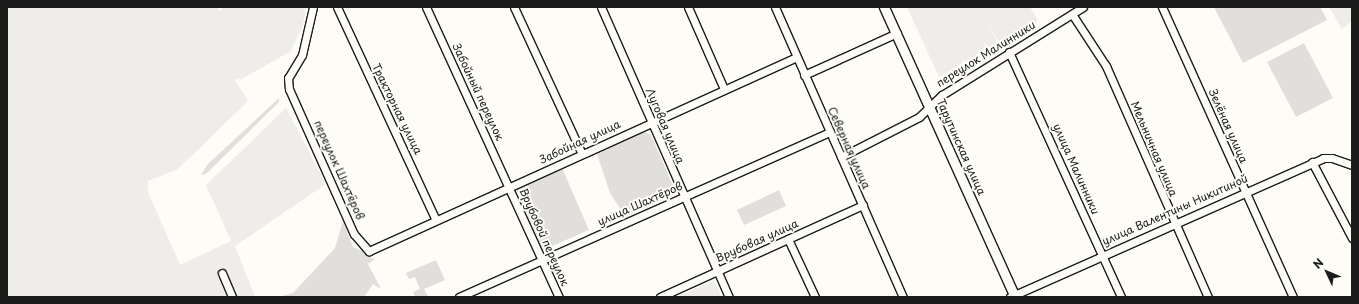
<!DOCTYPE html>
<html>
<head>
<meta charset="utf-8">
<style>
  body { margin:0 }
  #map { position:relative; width:1359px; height:304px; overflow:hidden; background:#fdfcf7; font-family:"Playpen Sans",sans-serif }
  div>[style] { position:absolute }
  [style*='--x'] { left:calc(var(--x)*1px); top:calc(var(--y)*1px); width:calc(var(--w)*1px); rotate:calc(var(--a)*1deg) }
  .built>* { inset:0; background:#eeede9 }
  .green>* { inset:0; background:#e0dfdb }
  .roads { filter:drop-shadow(1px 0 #1c1c1c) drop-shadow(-1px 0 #1c1c1c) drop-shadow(0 1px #1c1c1c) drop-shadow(0 -1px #1c1c1c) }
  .minor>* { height:7px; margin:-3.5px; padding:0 3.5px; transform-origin:3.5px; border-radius:3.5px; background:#fdfcf7 }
  .major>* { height:9px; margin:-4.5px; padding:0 4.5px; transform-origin:4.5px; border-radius:4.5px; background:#fdfcf7 }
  span { translate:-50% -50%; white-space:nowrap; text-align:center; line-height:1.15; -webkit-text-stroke:4px #fdfcf7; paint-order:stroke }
  .street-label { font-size:11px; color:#1c1c1c }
  .frame { position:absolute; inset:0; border:8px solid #1c1c1c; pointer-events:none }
  .north { position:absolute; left:1307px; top:252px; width:40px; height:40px; -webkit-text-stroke:3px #fdfcf7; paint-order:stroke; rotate:314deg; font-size:11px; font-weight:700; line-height:16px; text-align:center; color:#1c1c1c }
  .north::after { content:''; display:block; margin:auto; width:14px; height:18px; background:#1c1c1c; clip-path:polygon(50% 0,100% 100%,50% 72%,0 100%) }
</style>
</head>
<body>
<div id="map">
  <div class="built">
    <div style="clip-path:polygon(7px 7px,217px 7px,220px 12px,223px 7px,306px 7px,303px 24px,291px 51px,240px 80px,239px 78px,235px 80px,248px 101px,178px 169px,148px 181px,148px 192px,180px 265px,231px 241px,206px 185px,286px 108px,326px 184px,235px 246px,255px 297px,7px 297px)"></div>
    <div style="clip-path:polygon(907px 7px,1030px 7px,1038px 21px,1000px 43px,985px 19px,998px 42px,939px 77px)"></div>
    <div style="clip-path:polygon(1329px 7px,1352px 7px,1352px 21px,1342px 29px)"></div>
    <div style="clip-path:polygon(714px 280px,722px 297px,677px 297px)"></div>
  </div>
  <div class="green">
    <div style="clip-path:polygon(1214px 7px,1320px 7px,1327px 20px,1243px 63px)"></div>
    <div style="clip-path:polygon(1304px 43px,1333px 98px,1296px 117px,1267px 62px)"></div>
    <div style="clip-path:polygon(279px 98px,279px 102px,206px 174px,201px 175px,208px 164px)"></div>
    <div style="clip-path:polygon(643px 131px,651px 135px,675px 190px,672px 196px,625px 216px,610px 193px,597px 154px)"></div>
    <div style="clip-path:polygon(562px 168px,589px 230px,543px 250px,516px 189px)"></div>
    <div style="clip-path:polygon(779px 190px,786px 206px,744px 225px,737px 210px)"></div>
    <div style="clip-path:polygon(343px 221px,353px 247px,368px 253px,369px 257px,375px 259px,368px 264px,381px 289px,373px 284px,364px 297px,279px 297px,293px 293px,335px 248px)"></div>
    <div style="clip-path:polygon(436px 260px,445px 280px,424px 289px,428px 297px,415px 297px,413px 292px,420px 289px,415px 277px,409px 279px,406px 273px)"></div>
  </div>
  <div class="roads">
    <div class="minor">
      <div style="--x:313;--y:7;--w:49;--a:102.9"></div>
      <div style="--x:302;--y:55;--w:27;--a:121"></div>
      <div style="--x:288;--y:78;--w:11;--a:85"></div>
      <div style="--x:289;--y:89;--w:159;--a:65.9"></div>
      <div style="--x:354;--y:234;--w:23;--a:49"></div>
      <div style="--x:369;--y:251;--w:469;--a:-24.4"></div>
      <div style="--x:337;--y:7;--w:235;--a:65.1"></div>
      <div style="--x:426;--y:7;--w:319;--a:65.4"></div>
      <div style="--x:514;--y:7;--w:162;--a:65.2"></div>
      <div style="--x:601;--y:7;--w:317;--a:66.2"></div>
      <div style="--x:688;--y:7;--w:90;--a:66.3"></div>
      <div style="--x:775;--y:7;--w:317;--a:66.2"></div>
      <div style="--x:1162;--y:7;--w:318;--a:65.7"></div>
      <div style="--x:1072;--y:14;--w:62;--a:56.8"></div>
      <div style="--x:1106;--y:66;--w:253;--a:66.2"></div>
      <div style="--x:1009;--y:52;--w:269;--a:65.4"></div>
      <div style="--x:804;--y:75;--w:102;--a:-24.3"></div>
      <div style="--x:841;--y:157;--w:88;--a:-27.1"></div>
      <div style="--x:919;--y:117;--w:32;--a:-44"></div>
      <div style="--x:942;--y:95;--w:166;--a:-32"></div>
      <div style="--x:1312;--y:162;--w:86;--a:62.2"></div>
      <div style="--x:788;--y:239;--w:64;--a:65"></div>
      <div style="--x:222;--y:273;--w:26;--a:67"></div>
      <div style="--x:459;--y:297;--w:406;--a:-24"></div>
      <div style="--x:660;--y:297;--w:223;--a:-24.4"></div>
      <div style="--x:1010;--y:297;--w:342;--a:-23.9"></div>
      <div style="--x:1323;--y:158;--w:9;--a:0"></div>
      <div style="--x:1332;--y:158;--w:21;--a:19"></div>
    </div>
    <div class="major">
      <div style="--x:884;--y:7;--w:318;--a:65.7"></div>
    </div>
  </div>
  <div class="street-label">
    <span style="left:986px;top:54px;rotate:-32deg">переулок Малинники</span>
    <span style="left:478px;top:92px;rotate:65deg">Забойный переулок</span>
    <span style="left:397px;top:109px;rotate:64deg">Тракторная улица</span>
    <span style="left:665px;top:126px;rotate:67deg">Луговая улица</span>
    <span style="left:1228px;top:126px;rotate:66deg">Зелёная улица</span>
    <span style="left:580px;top:142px;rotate:-25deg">Забойная улица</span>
    <span style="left:961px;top:147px;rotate:66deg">Тарутинская улица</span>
    <span style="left:849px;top:148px;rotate:66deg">Северная улица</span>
    <span style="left:1154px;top:149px;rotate:67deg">Мельничная улица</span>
    <span style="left:1076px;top:169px;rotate:66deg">улица Малинники</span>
    <span style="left:339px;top:170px;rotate:66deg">переулок Шахтёров</span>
    <span style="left:640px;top:204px;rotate:-24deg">улица Шахтёров</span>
    <span style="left:1175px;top:210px;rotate:-24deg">улица Валентины Никитиной</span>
    <span style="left:544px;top:237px;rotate:66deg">Врубовой переулок</span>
    <span style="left:757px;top:241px;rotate:-24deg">Врубовая улица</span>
  </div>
  <div class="frame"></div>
  <div class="north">N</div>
</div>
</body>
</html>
